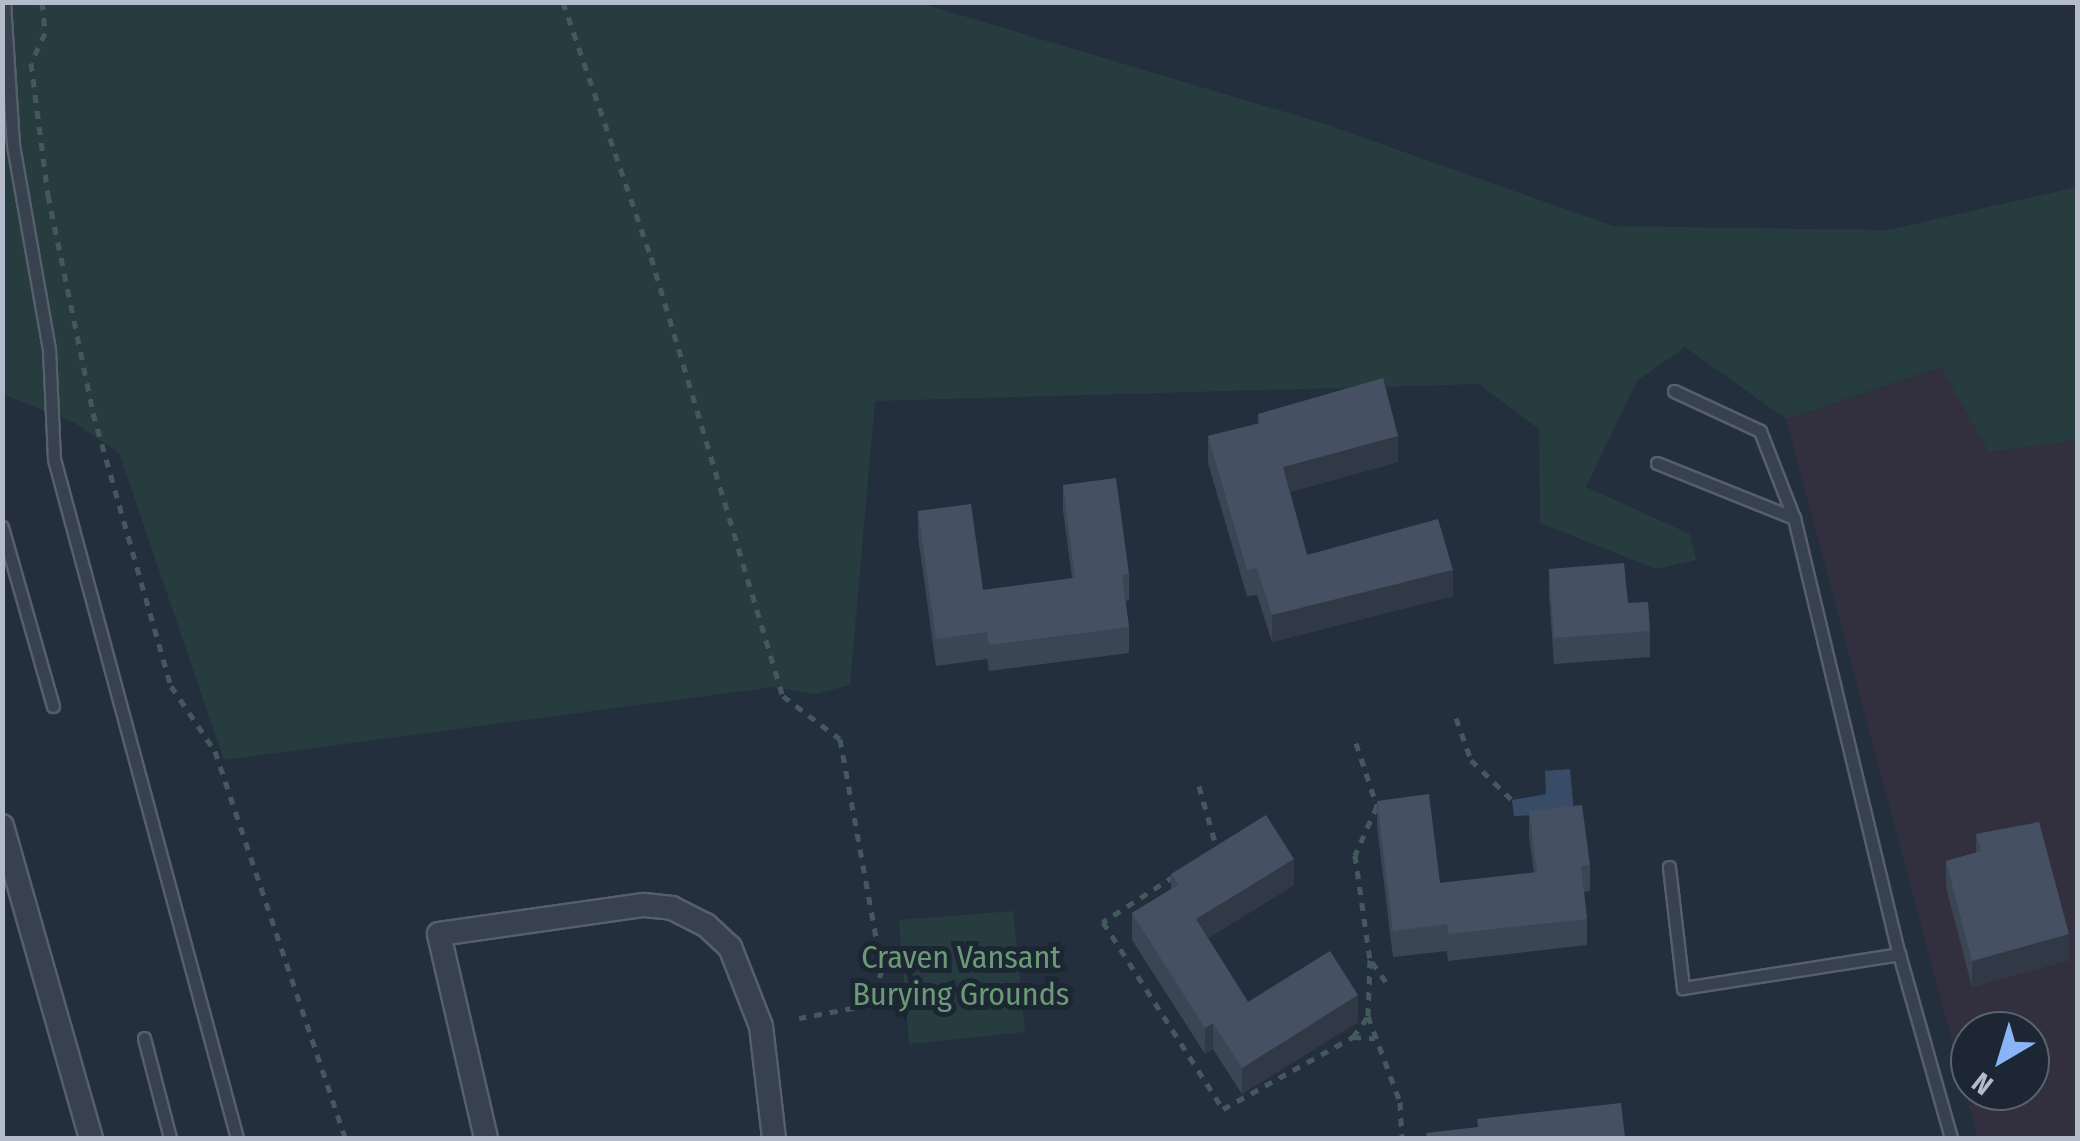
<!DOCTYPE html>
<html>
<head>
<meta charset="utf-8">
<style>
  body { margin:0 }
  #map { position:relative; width:2080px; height:1141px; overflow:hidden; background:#242f3e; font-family:"Fira Sans Condensed",sans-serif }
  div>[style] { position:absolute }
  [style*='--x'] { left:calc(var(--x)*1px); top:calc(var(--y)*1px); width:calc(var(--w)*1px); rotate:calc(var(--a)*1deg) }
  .medical>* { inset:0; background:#32303f }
  .green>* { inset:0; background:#263c3f }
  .water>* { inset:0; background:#394c67 }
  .path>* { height:5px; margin-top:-2.5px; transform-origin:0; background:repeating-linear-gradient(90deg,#44595c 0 8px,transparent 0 16px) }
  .roads { filter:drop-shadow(2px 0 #565f6c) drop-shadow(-2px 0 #565f6c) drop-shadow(0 2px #565f6c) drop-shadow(0 -2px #565f6c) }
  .lane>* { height:11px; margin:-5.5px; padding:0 5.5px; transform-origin:5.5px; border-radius:5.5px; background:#38414e }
  .street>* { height:22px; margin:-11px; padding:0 11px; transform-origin:11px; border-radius:11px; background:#38414e }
  .wall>* { inset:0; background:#3b4654 }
  .shaded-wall>* { inset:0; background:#303945 }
  .building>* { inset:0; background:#455162 }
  span { translate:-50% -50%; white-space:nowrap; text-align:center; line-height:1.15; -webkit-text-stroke:10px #1d2633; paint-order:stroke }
  .park-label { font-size:32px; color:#6b9a76 }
  .frame { position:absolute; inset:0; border:5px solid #b4bcc9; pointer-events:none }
  .north { position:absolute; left:1950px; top:1011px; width:100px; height:100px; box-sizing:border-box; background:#1d2633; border:2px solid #59626f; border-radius:50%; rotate:218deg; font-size:28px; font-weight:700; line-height:40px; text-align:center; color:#b4bcc9 }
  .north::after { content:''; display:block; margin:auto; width:35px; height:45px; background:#8ab4f8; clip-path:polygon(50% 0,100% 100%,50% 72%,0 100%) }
</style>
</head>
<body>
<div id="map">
  <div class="medical">
    <div style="clip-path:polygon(evenodd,1942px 367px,1990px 452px,2077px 440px,2077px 1138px,1978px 1138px,1786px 419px,1942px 367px,1970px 1031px,2030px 1031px,2030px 1091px,1970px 1091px,1970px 1031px)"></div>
  </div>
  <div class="green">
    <div style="clip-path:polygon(2px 3px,920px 3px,1325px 124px,1613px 226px,1888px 230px,2077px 187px,2077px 440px,1989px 452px,1941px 367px,1786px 419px,1685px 347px,1637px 381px,1586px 487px,1690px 534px,1696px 560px,1656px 569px,1540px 523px,1539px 429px,1479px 384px,875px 401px,850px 685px,815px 694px,774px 687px,224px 760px,119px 453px,73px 422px,3px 394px)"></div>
    <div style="clip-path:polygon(1013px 911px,1025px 1032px,909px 1044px,899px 920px)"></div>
  </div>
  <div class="water">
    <div style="clip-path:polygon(1570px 769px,1574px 813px,1514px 816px,1512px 800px,1546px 794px,1545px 771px)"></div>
  </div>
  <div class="path">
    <div style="--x:42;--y:2;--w:31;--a:84"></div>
    <div style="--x:45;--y:33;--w:33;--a:115"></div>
    <div style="--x:31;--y:63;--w:133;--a:82.7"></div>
    <div style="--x:48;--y:195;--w:223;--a:78.3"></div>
    <div style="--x:93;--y:413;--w:284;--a:74.1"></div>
    <div style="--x:171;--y:686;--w:78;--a:55.9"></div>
    <div style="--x:215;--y:751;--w:408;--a:71.4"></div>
    <div style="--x:563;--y:2;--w:270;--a:71"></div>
    <div style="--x:651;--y:257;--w:458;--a:73.3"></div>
    <div style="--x:783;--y:696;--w:71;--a:37"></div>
    <div style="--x:840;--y:739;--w:235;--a:79.7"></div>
    <div style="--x:882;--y:970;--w:37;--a:110"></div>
    <div style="--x:869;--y:1005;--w:71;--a:169.5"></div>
    <div style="--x:1456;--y:718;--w:45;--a:70.3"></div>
    <div style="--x:1471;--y:760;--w:57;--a:44.3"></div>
    <div style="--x:1356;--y:743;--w:66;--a:71.6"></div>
    <div style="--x:1377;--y:806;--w:54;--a:114.2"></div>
    <div style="--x:1355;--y:855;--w:106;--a:81.9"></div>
    <div style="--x:1370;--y:960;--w:56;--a:92"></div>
    <div style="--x:1368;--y:1016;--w:92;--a:69.6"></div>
    <div style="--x:1400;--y:1102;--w:36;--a:87"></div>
    <div style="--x:1199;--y:786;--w:66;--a:74.1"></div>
    <div style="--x:1174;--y:876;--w:85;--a:147.1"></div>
    <div style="--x:1103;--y:922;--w:222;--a:57.3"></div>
    <div style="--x:1223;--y:1109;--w:149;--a:-29"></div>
    <div style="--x:1353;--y:1037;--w:26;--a:-54"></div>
    <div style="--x:1372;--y:962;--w:24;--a:55"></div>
    <div style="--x:1353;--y:1037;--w:22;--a:3"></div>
  </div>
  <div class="roads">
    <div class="lane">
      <div style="--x:4;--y:2;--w:143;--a:86.4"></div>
      <div style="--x:13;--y:145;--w:207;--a:80"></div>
      <div style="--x:49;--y:349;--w:110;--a:87.4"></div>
      <div style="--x:54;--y:459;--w:703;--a:74.92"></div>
      <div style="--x:1674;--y:391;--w:95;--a:24.9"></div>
      <div style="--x:1760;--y:431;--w:93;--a:68.7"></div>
      <div style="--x:1657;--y:463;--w:148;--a:21.9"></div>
      <div style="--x:1794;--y:518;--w:448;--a:76.5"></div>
      <div style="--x:2;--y:527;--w:186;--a:74.1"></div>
      <div style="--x:1669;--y:867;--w:122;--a:83.4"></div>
      <div style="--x:1683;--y:988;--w:219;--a:-8.9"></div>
      <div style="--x:1899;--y:954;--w:191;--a:74.2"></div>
      <div style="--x:144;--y:1038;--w:103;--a:75.4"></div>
    </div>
    <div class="street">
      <div style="--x:2;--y:826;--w:324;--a:74.1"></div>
      <div style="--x:486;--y:1138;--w:209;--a:-103"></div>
      <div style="--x:439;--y:934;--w:207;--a:-8.1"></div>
      <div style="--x:644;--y:905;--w:28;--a:6"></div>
      <div style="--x:672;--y:908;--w:38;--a:27"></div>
      <div style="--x:706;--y:925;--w:33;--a:43"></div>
      <div style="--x:730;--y:947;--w:85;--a:68.6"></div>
      <div style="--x:761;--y:1026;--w:113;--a:83.4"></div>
    </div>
  </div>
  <div class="wall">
    <div style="clip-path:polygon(1258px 414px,1398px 462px,1290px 492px,1307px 555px,1453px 596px,1272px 642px,1257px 595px,1247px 596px,1208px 463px,1208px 436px,1258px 424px)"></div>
    <div style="clip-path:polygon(1063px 485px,1129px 574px,1129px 600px,1125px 601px,1129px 627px,1129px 653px,989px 671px,987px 659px,936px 666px,918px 537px,918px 511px,983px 590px,1072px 578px,1063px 511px)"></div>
    <div style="clip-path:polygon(1549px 569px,1628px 603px,1650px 631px,1650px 657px,1554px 664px,1549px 595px)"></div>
    <div style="clip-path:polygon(1377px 801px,1440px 883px,1534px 873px,1529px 837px,1529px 811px,1590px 865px,1590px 891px,1584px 892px,1587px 919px,1587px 945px,1448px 961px,1447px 951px,1393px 957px,1377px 827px)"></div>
    <div style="clip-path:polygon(1976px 834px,2069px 960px,1972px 987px,1946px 887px,1946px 861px,1976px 853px)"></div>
    <div style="clip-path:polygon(1171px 874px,1294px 885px,1208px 938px,1248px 1002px,1358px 1022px,1242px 1094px,1213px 1049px,1205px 1054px,1132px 940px,1132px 913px,1171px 889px)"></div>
  </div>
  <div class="shaded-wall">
    <div style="clip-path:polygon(1398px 436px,1398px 462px,1283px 494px,1283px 467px)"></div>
    <div style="clip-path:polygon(1453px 570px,1453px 596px,1272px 642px,1272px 615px)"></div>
    <div style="clip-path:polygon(1294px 859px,1294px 885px,1196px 946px,1196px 919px)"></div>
    <div style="clip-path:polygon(2069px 934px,2069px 960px,1972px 987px,1972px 961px)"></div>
    <div style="clip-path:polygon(1358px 995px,1358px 1022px,1242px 1094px,1242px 1068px)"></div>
    <div style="clip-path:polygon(1213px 1023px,1213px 1049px,1205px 1054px,1205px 1028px)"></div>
  </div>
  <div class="building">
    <div style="clip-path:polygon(1383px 378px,1398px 436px,1283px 467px,1307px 555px,1438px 519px,1453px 570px,1272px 615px,1257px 568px,1247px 570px,1208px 436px,1260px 423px,1258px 414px)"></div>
    <div style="clip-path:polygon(1116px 478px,1129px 574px,1122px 575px,1129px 627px,989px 645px,987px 632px,936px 639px,918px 511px,971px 504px,983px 590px,1075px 578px,1063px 485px)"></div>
    <div style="clip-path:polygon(1624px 563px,1628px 603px,1648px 602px,1650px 631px,1554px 638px,1549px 569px)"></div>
    <div style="clip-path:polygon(1429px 794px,1440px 883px,1537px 872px,1529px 811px,1582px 805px,1590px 865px,1581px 866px,1587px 919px,1448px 934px,1447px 924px,1393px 931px,1377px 801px)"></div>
    <div style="clip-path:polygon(1266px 815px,1294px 859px,1196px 919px,1248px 1002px,1330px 951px,1358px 995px,1242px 1068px,1213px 1023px,1205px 1028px,1132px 913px,1178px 885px,1171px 874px)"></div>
    <div style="clip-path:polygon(2039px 822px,2069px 934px,1972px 961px,1946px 861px,1981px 851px,1976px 834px)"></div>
    <div style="clip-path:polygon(1621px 1103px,1625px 1138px,1427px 1138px,1426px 1133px,1478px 1127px,1477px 1119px)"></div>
  </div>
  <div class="park-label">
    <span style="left:961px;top:976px">Craven Vansant<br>Burying Grounds</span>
  </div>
  <div class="frame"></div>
  <div class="north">N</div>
</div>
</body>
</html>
